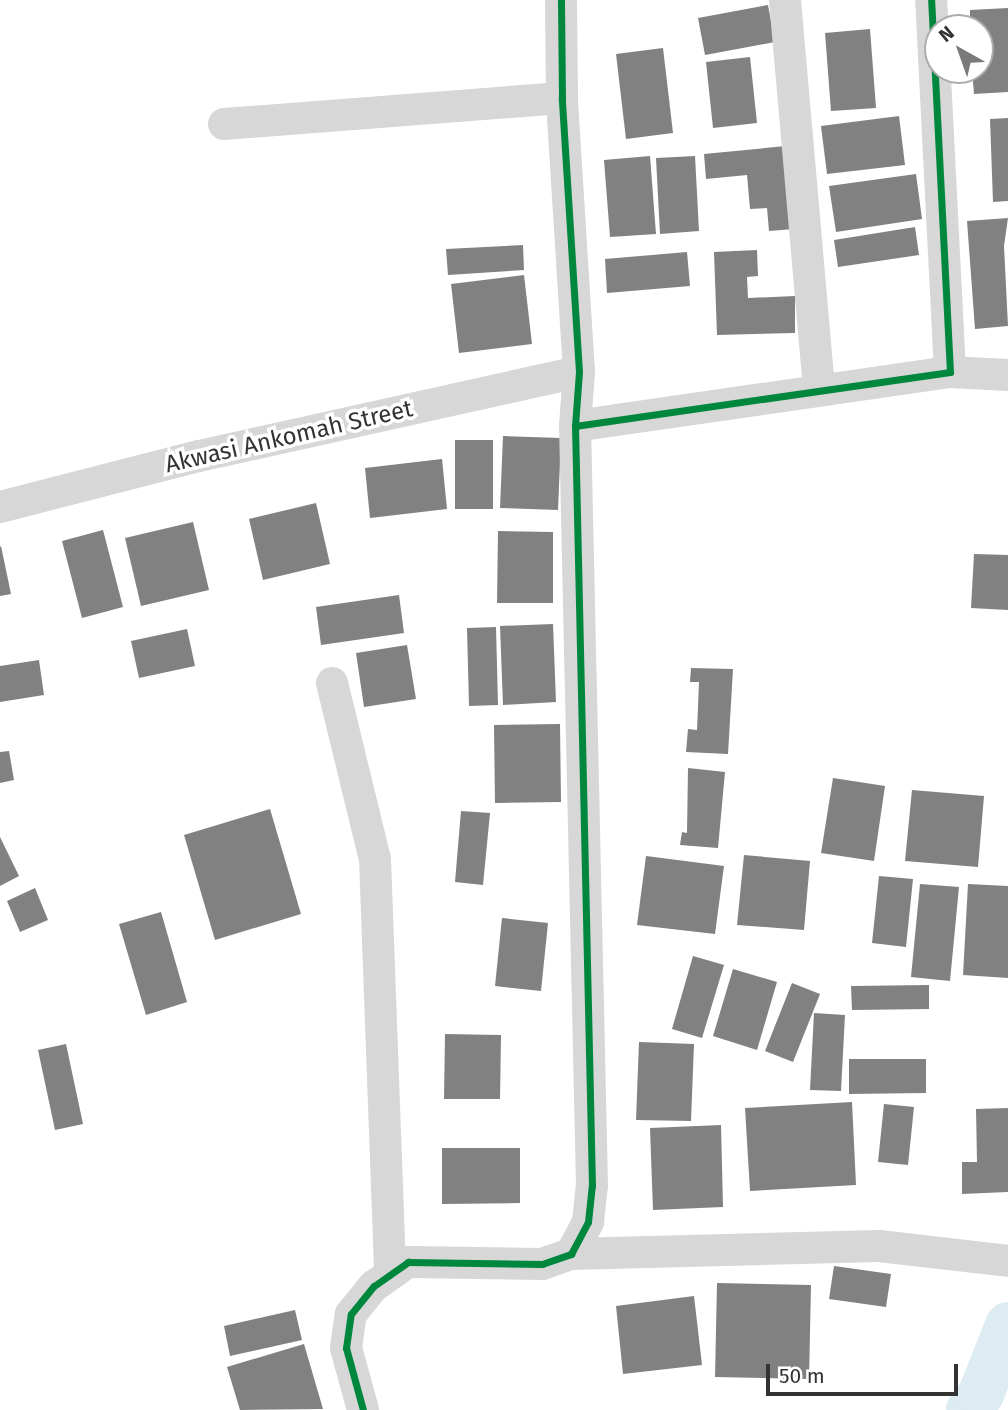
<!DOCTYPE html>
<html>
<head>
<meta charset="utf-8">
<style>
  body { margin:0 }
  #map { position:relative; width:1008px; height:1410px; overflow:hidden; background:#fff; font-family:"Fira Sans",sans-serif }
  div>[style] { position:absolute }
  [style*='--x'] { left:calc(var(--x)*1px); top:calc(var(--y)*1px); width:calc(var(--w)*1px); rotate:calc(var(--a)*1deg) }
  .river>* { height:46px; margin:-23px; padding:0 23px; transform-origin:23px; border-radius:23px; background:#ddebf3 }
  .building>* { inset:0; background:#818181 }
  .minor>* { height:32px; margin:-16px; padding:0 16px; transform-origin:16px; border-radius:16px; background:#d7d7d7 }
  .cycleway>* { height:7px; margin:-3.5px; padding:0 3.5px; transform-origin:3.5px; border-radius:3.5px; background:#00873e }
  span { translate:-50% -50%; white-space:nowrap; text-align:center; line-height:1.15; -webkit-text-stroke:7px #fff; paint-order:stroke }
  .street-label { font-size:24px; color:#333 }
  .north { position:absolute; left:924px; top:14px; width:70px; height:70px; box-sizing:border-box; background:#fff; border:2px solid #adadad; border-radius:50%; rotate:320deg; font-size:19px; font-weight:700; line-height:28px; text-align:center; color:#333 }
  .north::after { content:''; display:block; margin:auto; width:24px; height:32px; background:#7a7a7a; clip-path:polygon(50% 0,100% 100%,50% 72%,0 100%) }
  .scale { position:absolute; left:766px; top:1364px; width:192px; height:32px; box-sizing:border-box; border:4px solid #333; border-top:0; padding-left:9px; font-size:21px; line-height:24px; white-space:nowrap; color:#333; -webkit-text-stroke:5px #fff; paint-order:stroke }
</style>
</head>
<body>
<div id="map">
  <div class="river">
    <div style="--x:969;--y:1410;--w:20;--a:-53"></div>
    <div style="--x:981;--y:1394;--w:74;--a:-68.6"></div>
  </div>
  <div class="building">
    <div style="clip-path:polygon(768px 5px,775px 42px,705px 55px,698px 18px)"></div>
    <div style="clip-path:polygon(1008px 8px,1008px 92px,974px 94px,972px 70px,980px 70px,980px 28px,970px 28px,970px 10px)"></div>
    <div style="clip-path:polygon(870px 29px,876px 108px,831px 111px,825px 33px)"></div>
    <div style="clip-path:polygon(663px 48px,673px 133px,626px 139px,616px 54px)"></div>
    <div style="clip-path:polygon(750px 57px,757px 123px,713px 128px,706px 62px)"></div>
    <div style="clip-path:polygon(899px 116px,905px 165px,827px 174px,821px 126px)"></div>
    <div style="clip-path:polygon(1008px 118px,1008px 201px,993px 202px,990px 119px)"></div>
    <div style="clip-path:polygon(786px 146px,794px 229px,769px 231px,767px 208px,750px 209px,747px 175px,706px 179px,704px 154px)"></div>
    <div style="clip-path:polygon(650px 156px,656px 234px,610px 237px,604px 160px)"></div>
    <div style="clip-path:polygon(695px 156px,699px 231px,660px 234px,656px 158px)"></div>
    <div style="clip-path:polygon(916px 174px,922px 219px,836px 232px,829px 186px)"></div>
    <div style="clip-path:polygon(1008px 218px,1004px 246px,1008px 326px,975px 329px,967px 221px)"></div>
    <div style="clip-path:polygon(915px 227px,919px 255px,838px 267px,834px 240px)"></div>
    <div style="clip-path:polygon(523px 245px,524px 270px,448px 275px,446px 249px)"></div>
    <div style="clip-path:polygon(757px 250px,758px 276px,747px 277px,748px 298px,795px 296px,795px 333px,717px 335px,714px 252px)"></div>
    <div style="clip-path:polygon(687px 252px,690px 286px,607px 293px,605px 259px)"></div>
    <div style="clip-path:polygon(524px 275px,532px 344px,459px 353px,451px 284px)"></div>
    <div style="clip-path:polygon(503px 436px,561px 438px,558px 510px,500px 508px)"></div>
    <div style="clip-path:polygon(455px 440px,493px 440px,493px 509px,455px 509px)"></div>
    <div style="clip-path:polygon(442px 459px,447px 509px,370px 518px,365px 468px)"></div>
    <div style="clip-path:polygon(316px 503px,330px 564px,263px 580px,249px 519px)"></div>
    <div style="clip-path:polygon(193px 522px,209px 590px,141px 606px,125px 538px)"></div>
    <div style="clip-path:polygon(103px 530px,123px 607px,82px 618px,62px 541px)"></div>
    <div style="clip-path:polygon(498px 531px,553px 532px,553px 603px,497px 603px)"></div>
    <div style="clip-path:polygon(1px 546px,11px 594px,0 596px,0 547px)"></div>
    <div style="clip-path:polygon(974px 554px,1008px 555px,1008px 610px,971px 608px)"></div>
    <div style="clip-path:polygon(399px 595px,404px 633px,321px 645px,316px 607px)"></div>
    <div style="clip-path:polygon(553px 624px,556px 702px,503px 705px,500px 626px)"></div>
    <div style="clip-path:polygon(496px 627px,498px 705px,469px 706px,467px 628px)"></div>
    <div style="clip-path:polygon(187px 629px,195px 666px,139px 678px,131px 641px)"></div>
    <div style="clip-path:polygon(407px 645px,416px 699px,364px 707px,356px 653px)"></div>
    <div style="clip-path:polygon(39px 660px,44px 695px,0 702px,0 666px)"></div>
    <div style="clip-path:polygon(691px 668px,733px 669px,728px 754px,686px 752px,688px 729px,697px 730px,699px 682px,690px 682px)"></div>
    <div style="clip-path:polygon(560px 724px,561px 802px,495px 803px,494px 725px)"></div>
    <div style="clip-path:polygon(9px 751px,14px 780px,0 783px,0 752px)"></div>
    <div style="clip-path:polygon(688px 768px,725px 772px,718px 848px,680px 845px,682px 832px,687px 833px)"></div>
    <div style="clip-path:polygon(833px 778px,885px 786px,874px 861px,821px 853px)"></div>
    <div style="clip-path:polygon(912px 790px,984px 796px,978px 867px,905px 861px)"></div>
    <div style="clip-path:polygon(270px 809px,301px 914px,215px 940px,184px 835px)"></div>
    <div style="clip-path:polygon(461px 811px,490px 813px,483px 885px,455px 882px)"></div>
    <div style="clip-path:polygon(0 837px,19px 876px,0 886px)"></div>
    <div style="clip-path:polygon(744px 855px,810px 861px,804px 930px,737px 925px)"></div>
    <div style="clip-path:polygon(646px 856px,724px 866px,715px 934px,637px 925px)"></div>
    <div style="clip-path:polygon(879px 876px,913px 879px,906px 947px,872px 943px)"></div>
    <div style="clip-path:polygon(920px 884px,959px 887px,950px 981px,911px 977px)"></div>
    <div style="clip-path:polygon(968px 884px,1008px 886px,1008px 978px,963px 975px)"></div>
    <div style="clip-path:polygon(35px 888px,48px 920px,20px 932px,7px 901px)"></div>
    <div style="clip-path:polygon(161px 912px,187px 1002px,146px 1015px,119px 924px)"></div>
    <div style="clip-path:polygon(502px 918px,548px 923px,541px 991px,495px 986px)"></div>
    <div style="clip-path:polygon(693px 956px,724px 965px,702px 1038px,672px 1029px)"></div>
    <div style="clip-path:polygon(733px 969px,777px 982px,757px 1050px,713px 1036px)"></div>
    <div style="clip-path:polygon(792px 983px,820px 994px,793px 1062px,765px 1051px)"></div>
    <div style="clip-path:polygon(929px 985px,929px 1009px,852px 1010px,851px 986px)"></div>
    <div style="clip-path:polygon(814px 1013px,845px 1015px,841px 1091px,810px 1090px)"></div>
    <div style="clip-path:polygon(445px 1034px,501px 1035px,500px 1099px,444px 1099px)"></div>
    <div style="clip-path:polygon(639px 1042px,694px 1044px,691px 1121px,636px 1120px)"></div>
    <div style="clip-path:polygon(66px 1044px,83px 1124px,55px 1130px,38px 1050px)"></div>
    <div style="clip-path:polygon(849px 1059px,926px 1059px,926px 1093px,849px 1094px)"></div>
    <div style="clip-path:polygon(852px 1102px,856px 1185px,750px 1191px,745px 1108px)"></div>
    <div style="clip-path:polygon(884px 1104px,914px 1107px,908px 1165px,878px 1162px)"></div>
    <div style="clip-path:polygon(1008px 1108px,1008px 1192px,962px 1194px,962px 1162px,977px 1162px,976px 1109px)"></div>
    <div style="clip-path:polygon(721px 1125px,723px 1207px,653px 1210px,650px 1128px)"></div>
    <div style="clip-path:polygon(442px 1148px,520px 1148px,520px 1203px,442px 1204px)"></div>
    <div style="clip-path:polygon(834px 1266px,891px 1274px,886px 1307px,829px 1299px)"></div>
    <div style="clip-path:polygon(717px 1283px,811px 1285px,809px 1379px,715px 1377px)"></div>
    <div style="clip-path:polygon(694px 1296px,702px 1365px,623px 1374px,616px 1306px)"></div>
    <div style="clip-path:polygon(295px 1310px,302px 1340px,230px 1356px,224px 1326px)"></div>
    <div style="clip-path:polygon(304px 1344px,323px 1409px,240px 1410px,227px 1367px)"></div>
  </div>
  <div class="minor">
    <div style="--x:785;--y:0;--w:392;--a:85"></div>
    <div style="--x:224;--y:124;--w:339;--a:-4.4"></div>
    <div style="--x:950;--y:372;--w:58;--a:3"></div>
    <div style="--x:575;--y:426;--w:379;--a:-8.2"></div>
    <div style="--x:950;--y:372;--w:372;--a:-92.9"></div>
    <div style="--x:0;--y:507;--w:205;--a:-14.4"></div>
    <div style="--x:199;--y:456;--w:389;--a:-12.5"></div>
    <div style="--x:332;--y:683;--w:181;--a:76.3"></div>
    <div style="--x:375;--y:859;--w:414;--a:87.9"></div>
    <div style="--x:571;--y:1254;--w:308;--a:-1.5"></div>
    <div style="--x:879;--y:1246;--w:130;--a:6.6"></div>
    <div style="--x:363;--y:1410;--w:64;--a:-105.3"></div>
    <div style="--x:346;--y:1348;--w:34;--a:-82"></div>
    <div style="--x:351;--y:1314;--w:36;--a:-51"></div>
    <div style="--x:374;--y:1286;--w:42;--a:-35.2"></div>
    <div style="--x:408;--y:1262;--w:134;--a:0.9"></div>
    <div style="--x:542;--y:1264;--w:31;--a:-19"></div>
    <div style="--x:571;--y:1254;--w:36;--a:-62"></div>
    <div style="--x:588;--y:1222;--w:36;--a:-84"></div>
    <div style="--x:592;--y:1186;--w:760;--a:-91.28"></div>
    <div style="--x:575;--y:426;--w:54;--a:-85.8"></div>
    <div style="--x:579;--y:372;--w:275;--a:-93.6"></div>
    <div style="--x:562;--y:98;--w:98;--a:-90.6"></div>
  </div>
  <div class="cycleway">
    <div style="--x:575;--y:426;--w:379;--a:-8.2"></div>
    <div style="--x:950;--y:372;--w:372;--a:-92.9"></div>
    <div style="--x:363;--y:1410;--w:64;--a:-105.3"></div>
    <div style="--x:346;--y:1348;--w:34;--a:-82"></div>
    <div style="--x:351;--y:1314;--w:36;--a:-51"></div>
    <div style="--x:374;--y:1286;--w:42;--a:-35.2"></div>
    <div style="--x:408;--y:1262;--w:134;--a:0.9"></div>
    <div style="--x:542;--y:1264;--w:31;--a:-19"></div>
    <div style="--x:571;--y:1254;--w:36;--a:-62"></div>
    <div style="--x:588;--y:1222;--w:36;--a:-84"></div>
    <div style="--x:592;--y:1186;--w:760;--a:-91.28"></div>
    <div style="--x:575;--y:426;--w:54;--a:-85.8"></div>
    <div style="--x:579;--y:372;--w:275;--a:-93.6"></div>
    <div style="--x:562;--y:98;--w:98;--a:-90.6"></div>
  </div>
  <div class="street-label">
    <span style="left:289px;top:437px;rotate:-13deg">Akwasi Ankomah Street</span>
  </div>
  <div class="north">N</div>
  <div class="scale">50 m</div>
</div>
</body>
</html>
